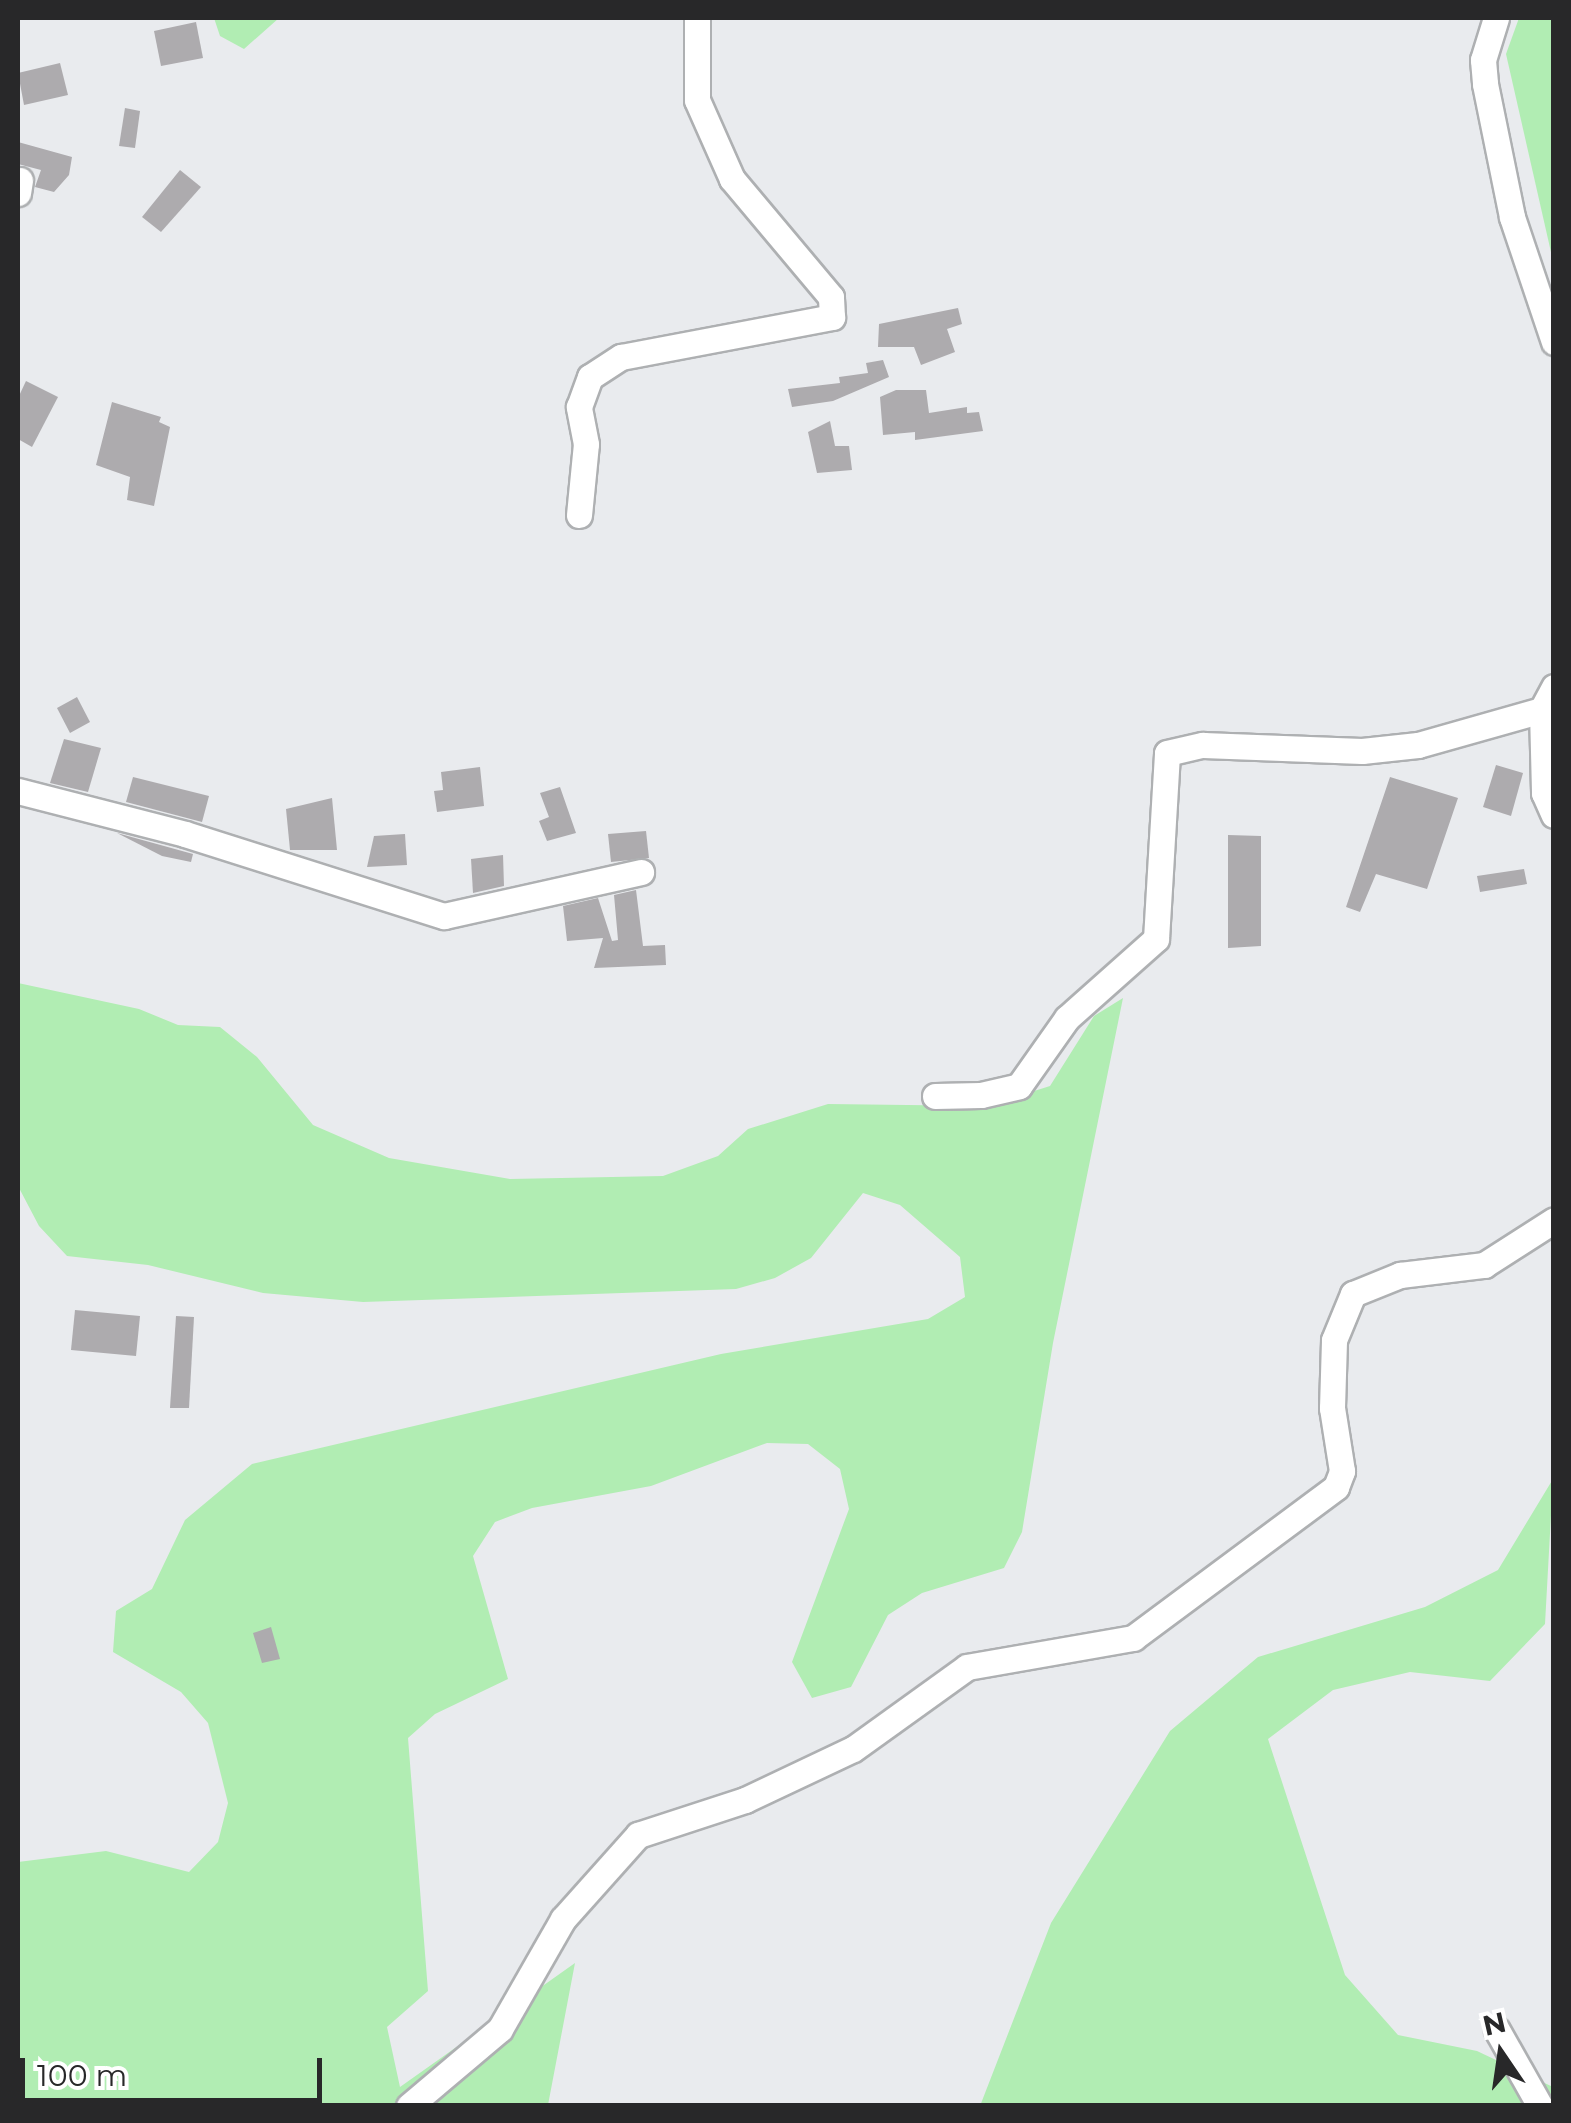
<!DOCTYPE html>
<html>
<head>
<meta charset="utf-8">
<style>
  body { margin:0 }
  #map { position:relative; width:1571px; height:2123px; overflow:hidden; background:#e9ebee; font-family:Montserrat,sans-serif }
  div>[style] { position:absolute }
  [style*='--x'] { left:calc(var(--x)*1px); top:calc(var(--y)*1px); width:calc(var(--w)*1px); rotate:calc(var(--a)*1deg) }
  .green>* { inset:0; background:#b1edb3 }
  .building>* { inset:0; background:#adabae }
  .roads { filter:drop-shadow(2px 0 #aeb0b2) drop-shadow(-2px 0 #aeb0b2) drop-shadow(0 2px #aeb0b2) drop-shadow(0 -2px #aeb0b2) }
  .minor>* { height:25px; margin:-12.5px; padding:0 12.5px; transform-origin:12.5px; border-radius:12.5px; background:#fff }
  span { translate:-50% -50%; white-space:nowrap; text-align:center; line-height:1.15; -webkit-text-stroke:10px #fff; paint-order:stroke }
  .frame { position:absolute; inset:0; border:20px solid #282829; pointer-events:none }
  .north { position:absolute; left:1451px; top:2003px; width:100px; height:100px; -webkit-text-stroke:8px #fff; paint-order:stroke; rotate:347deg; font-size:28px; font-weight:700; line-height:40px; text-align:center; color:#282829 }
  .north::after { content:''; display:block; margin:auto; width:35px; height:45px; background:#282829; clip-path:polygon(50% 0,100% 100%,50% 72%,0 100%) }
  .scale { position:absolute; left:20px; top:2058px; width:302px; height:45px; box-sizing:border-box; border:5px solid #282829; border-top:0; padding-left:12px; font-size:30px; line-height:35px; white-space:nowrap; color:#282829; -webkit-text-stroke:8px #fff; paint-order:stroke }
</style>
</head>
<body>
<div id="map">
  <div class="green">
    <div style="clip-path:polygon(214px 18px,279px 18px,244px 49px,220px 36px)"></div>
    <div style="clip-path:polygon(1519px 18px,1553px 18px,1553px 261px,1506px 54px)"></div>
    <div style="clip-path:polygon(18px 983px,139px 1009px,178px 1025px,220px 1027px,257px 1057px,313px 1125px,389px 1158px,510px 1179px,663px 1176px,718px 1156px,748px 1129px,828px 1104px,987px 1106px,1050px 1086px,1094px 1016px,1123px 998px,1053px 1343px,1022px 1532px,1004px 1568px,922px 1593px,888px 1615px,851px 1687px,812px 1698px,792px 1662px,849px 1509px,840px 1469px,808px 1444px,767px 1443px,651px 1486px,532px 1508px,495px 1522px,473px 1556px,508px 1679px,435px 1714px,408px 1738px,428px 1991px,387px 2027px,400px 2087px,575px 1963px,548px 2105px,18px 2105px,18px 1862px,106px 1851px,189px 1872px,218px 1842px,228px 1803px,208px 1723px,181px 1692px,113px 1652px,116px 1611px,152px 1589px,185px 1520px,252px 1464px,721px 1354px,928px 1319px,965px 1297px,960px 1257px,900px 1205px,863px 1193px,811px 1258px,775px 1278px,736px 1289px,363px 1302px,263px 1293px,148px 1265px,67px 1256px,39px 1226px,18px 1186px)"></div>
    <div style="clip-path:polygon(1553px 1479px,1545px 1624px,1490px 1681px,1410px 1672px,1333px 1690px,1268px 1739px,1345px 1975px,1398px 2035px,1477px 2051px,1553px 2087px,1553px 2105px,980px 2106px,1051px 1923px,1170px 1731px,1258px 1657px,1425px 1607px,1498px 1570px)"></div>
  </div>
  <div class="building">
    <div style="clip-path:polygon(196px 22px,203px 58px,161px 66px,154px 31px)"></div>
    <div style="clip-path:polygon(60px 63px,68px 95px,24px 105px,18px 73px)"></div>
    <div style="clip-path:polygon(125px 108px,140px 111px,135px 148px,119px 146px)"></div>
    <div style="clip-path:polygon(18px 142px,72px 157px,69px 175px,54px 192px,35px 187px,41px 170px,18px 164px)"></div>
    <div style="clip-path:polygon(180px 170px,201px 187px,161px 232px,142px 217px)"></div>
    <div style="clip-path:polygon(958px 308px,962px 324px,947px 329px,955px 352px,921px 365px,914px 347px,878px 347px,879px 324px)"></div>
    <div style="clip-path:polygon(883px 360px,889px 377px,833px 401px,792px 407px,788px 389px,840px 383px,839px 377px,868px 373px,866px 363px)"></div>
    <div style="clip-path:polygon(26px 381px,58px 397px,32px 447px,18px 439px,18px 398px)"></div>
    <div style="clip-path:polygon(896px 390px,926px 390px,929px 413px,967px 407px,967px 413px,979px 412px,983px 431px,915px 440px,915px 432px,883px 435px,880px 397px)"></div>
    <div style="clip-path:polygon(112px 402px,161px 417px,159px 422px,170px 427px,154px 506px,127px 500px,130px 477px,96px 465px)"></div>
    <div style="clip-path:polygon(830px 421px,835px 446px,849px 446px,852px 470px,817px 473px,808px 432px)"></div>
    <div style="clip-path:polygon(77px 697px,90px 722px,70px 733px,57px 708px)"></div>
    <div style="clip-path:polygon(64px 739px,101px 748px,88px 792px,50px 783px)"></div>
    <div style="clip-path:polygon(1496px 765px,1523px 773px,1511px 816px,1483px 807px)"></div>
    <div style="clip-path:polygon(480px 767px,484px 806px,437px 812px,434px 791px,443px 790px,441px 772px)"></div>
    <div style="clip-path:polygon(133px 777px,209px 796px,202px 822px,126px 802px)"></div>
    <div style="clip-path:polygon(1390px 777px,1458px 798px,1427px 889px,1376px 874px,1360px 912px,1346px 907px)"></div>
    <div style="clip-path:polygon(560px 787px,576px 833px,547px 841px,539px 821px,549px 817px,540px 793px)"></div>
    <div style="clip-path:polygon(332px 798px,337px 850px,290px 850px,286px 809px)"></div>
    <div style="clip-path:polygon(646px 831px,649px 858px,611px 862px,608px 834px)"></div>
    <div style="clip-path:polygon(117px 833px,193px 854px,191px 862px,162px 856px)"></div>
    <div style="clip-path:polygon(405px 834px,407px 865px,367px 867px,374px 836px)"></div>
    <div style="clip-path:polygon(1228px 835px,1261px 836px,1261px 946px,1228px 948px)"></div>
    <div style="clip-path:polygon(503px 855px,504px 886px,473px 893px,471px 859px)"></div>
    <div style="clip-path:polygon(1524px 869px,1527px 884px,1480px 892px,1477px 876px)"></div>
    <div style="clip-path:polygon(636px 890px,643px 946px,665px 945px,666px 965px,594px 968px,603px 938px,567px 941px,563px 906px,598px 898px,612px 941px,618px 940px,614px 895px)"></div>
    <div style="clip-path:polygon(75px 1310px,140px 1316px,136px 1356px,71px 1350px)"></div>
    <div style="clip-path:polygon(176px 1316px,194px 1317px,189px 1408px,170px 1408px)"></div>
    <div style="clip-path:polygon(271px 1627px,280px 1659px,262px 1663px,253px 1633px)"></div>
  </div>
  <div class="roads">
    <div class="minor">
      <div style="--x:1496;--y:18;--w:44;--a:107.2"></div>
      <div style="--x:1483;--y:60;--w:24;--a:85"></div>
      <div style="--x:1485;--y:84;--w:136;--a:78.5"></div>
      <div style="--x:1512;--y:217;--w:132;--a:71.4"></div>
      <div style="--x:18;--y:193;--w:13;--a:-81"></div>
      <div style="--x:579;--y:515;--w:71;--a:-84.4"></div>
      <div style="--x:586;--y:444;--w:38;--a:-101"></div>
      <div style="--x:579;--y:407;--w:32;--a:-70"></div>
      <div style="--x:590;--y:377;--w:37;--a:-33"></div>
      <div style="--x:621;--y:357;--w:215;--a:-10.7"></div>
      <div style="--x:832;--y:317;--w:20;--a:-93"></div>
      <div style="--x:831;--y:297;--w:154;--a:-130"></div>
      <div style="--x:732;--y:179;--w:86;--a:-113.9"></div>
      <div style="--x:697;--y:100;--w:82;--a:-90"></div>
      <div style="--x:1554;--y:687;--w:26;--a:118"></div>
      <div style="--x:1542;--y:710;--w:83;--a:88.6"></div>
      <div style="--x:1544;--y:793;--w:24;--a:66"></div>
      <div style="--x:18;--y:791;--w:172;--a:14.4"></div>
      <div style="--x:185;--y:834;--w:272;--a:17.6"></div>
      <div style="--x:444;--y:916;--w:202;--a:-12.6"></div>
      <div style="--x:935;--y:1096;--w:46;--a:-1.2"></div>
      <div style="--x:981;--y:1095;--w:39;--a:-13"></div>
      <div style="--x:1019;--y:1086;--w:83;--a:-54.8"></div>
      <div style="--x:1067;--y:1018;--w:119;--a:-41.6"></div>
      <div style="--x:1156;--y:939;--w:186;--a:-86.6"></div>
      <div style="--x:1167;--y:753;--w:37;--a:-13"></div>
      <div style="--x:1203;--y:745;--w:159;--a:2.2"></div>
      <div style="--x:1362;--y:751;--w:56;--a:-6.1"></div>
      <div style="--x:1418;--y:745;--w:129;--a:-15.8"></div>
      <div style="--x:1497;--y:2030;--w:87;--a:60.5"></div>
      <div style="--x:409;--y:2106;--w:119;--a:-40.2"></div>
      <div style="--x:500;--y:2029;--w:127;--a:-60.2"></div>
      <div style="--x:563;--y:1919;--w:113;--a:-48.2"></div>
      <div style="--x:638;--y:1835;--w:113;--a:-18.1"></div>
      <div style="--x:745;--y:1800;--w:119;--a:-25.3"></div>
      <div style="--x:853;--y:1749;--w:140;--a:-35.7"></div>
      <div style="--x:967;--y:1667;--w:169;--a:-9.9"></div>
      <div style="--x:1133;--y:1638;--w:253;--a:-36.6"></div>
      <div style="--x:1336;--y:1487;--w:17;--a:-69"></div>
      <div style="--x:1342;--y:1471;--w:64;--a:-99"></div>
      <div style="--x:1332;--y:1408;--w:68;--a:-88.3"></div>
      <div style="--x:1334;--y:1340;--w:50;--a:-67.6"></div>
      <div style="--x:1353;--y:1294;--w:51;--a:-22"></div>
      <div style="--x:1400;--y:1275;--w:85;--a:-6.8"></div>
      <div style="--x:1484;--y:1265;--w:83;--a:-32.7"></div>
    </div>
  </div>
  <div class="frame"></div>
  <div class="north">N</div>
  <div class="scale">100 m</div>
</div>
</body>
</html>
